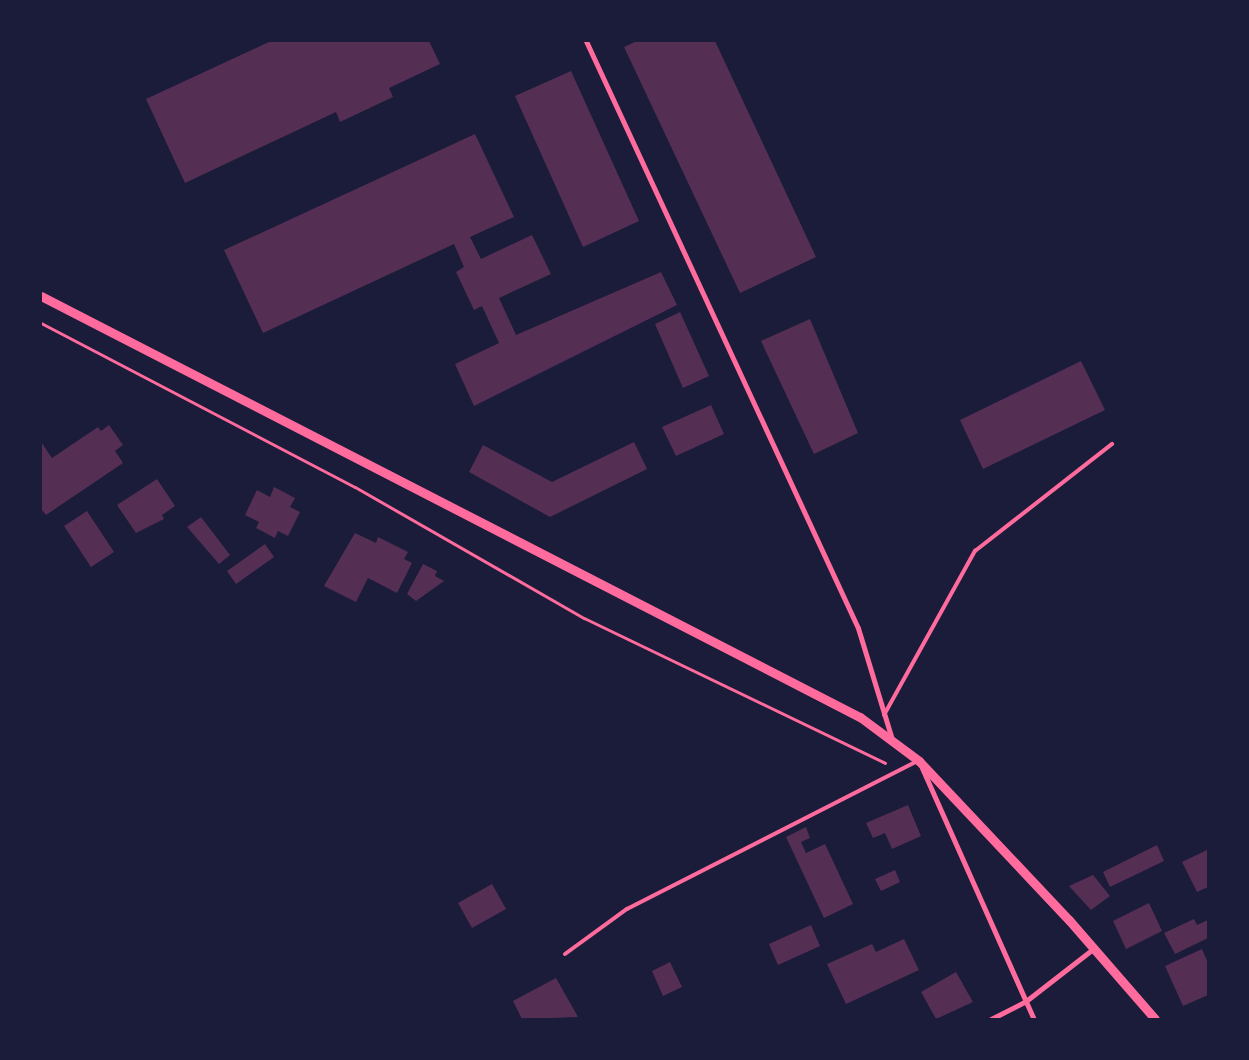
<!DOCTYPE html>
<html>
<head>
<meta charset="utf-8">
<style>
  body { margin:0 }
  #map { position:relative; width:1249px; height:1060px; overflow:hidden; background:#1b1b3a; font-family:Montserrat,sans-serif }
  div>[style] { position:absolute }
  [style*='--x'] { left:calc(var(--x)*1px); top:calc(var(--y)*1px); width:calc(var(--w)*1px); rotate:calc(var(--a)*1deg) }
  .building>* { inset:0; background:#542f53 }
  .path>* { height:3px; margin:-1.5px; padding:0 1.5px; transform-origin:1.5px; border-radius:1.5px; background:#ff6b9d }
  .service>* { height:4px; margin:-2px; padding:0 2px; transform-origin:2px; border-radius:2px; background:#ff6b9d }
  .minor>* { height:5px; margin:-2.5px; padding:0 2.5px; transform-origin:2.5px; border-radius:2.5px; background:#ff6b9d }
  .tertiary>* { height:9px; margin:-4.5px; padding:0 4.5px; transform-origin:4.5px; border-radius:4.5px; background:#ff6b9d }
  span { translate:-50% -50%; white-space:nowrap; text-align:center; line-height:1.15; -webkit-text-stroke:5px #1b1b3a; paint-order:stroke }
  .frame { position:absolute; inset:0; border:42px solid #1b1b3a; pointer-events:none }
</style>
</head>
<body>
<div id="map">
  <div class="building">
    <div style="clip-path:polygon(271px 41px,429px 41px,440px 64px,389px 88px,393px 97px,340px 122px,336px 112px,185px 183px,146px 99px)"></div>
    <div style="clip-path:polygon(637px 41px,715px 41px,816px 257px,740px 293px,624px 47px)"></div>
    <div style="clip-path:polygon(571px 71px,639px 221px,583px 247px,515px 96px)"></div>
    <div style="clip-path:polygon(475px 134px,514px 217px,470px 237px,481px 259px,532px 235px,551px 274px,499px 298px,516px 335px,661px 272px,677px 305px,474px 406px,455px 364px,499px 343px,482px 306px,474px 310px,456px 272px,464px 267px,454px 244px,263px 333px,224px 250px)"></div>
    <div style="clip-path:polygon(680px 312px,709px 376px,683px 388px,655px 324px)"></div>
    <div style="clip-path:polygon(810px 319px,858px 433px,814px 454px,761px 341px)"></div>
    <div style="clip-path:polygon(1081px 361px,1105px 410px,983px 469px,960px 420px)"></div>
    <div style="clip-path:polygon(711px 405px,724px 434px,676px 456px,662px 427px)"></div>
    <div style="clip-path:polygon(109px 425px,123px 445px,115px 451px,123px 463px,46px 515px,41px 509px,41px 442px,52px 458px,98px 427px,101px 431px)"></div>
    <div style="clip-path:polygon(634px 442px,647px 469px,550px 517px,469px 472px,483px 445px,552px 482px)"></div>
    <div style="clip-path:polygon(157px 479px,175px 506px,162px 515px,164px 519px,136px 533px,117px 505px)"></div>
    <div style="clip-path:polygon(274px 487px,295px 498px,290px 507px,300px 512px,288px 536px,278px 531px,275px 538px,256px 528px,259px 522px,245px 515px,257px 490px,270px 497px)"></div>
    <div style="clip-path:polygon(87px 511px,114px 552px,91px 567px,64px 526px)"></div>
    <div style="clip-path:polygon(201px 517px,230px 555px,219px 564px,187px 527px)"></div>
    <div style="clip-path:polygon(355px 533px,376px 543px,378px 537px,408px 552px,404px 559px,412px 563px,397px 593px,368px 578px,356px 602px,324px 586px)"></div>
    <div style="clip-path:polygon(265px 544px,274px 557px,236px 584px,227px 571px)"></div>
    <div style="clip-path:polygon(423px 564px,437px 571px,435px 576px,444px 581px,416px 601px,407px 594px)"></div>
    <div style="clip-path:polygon(908px 805px,921px 836px,892px 849px,885px 833px,873px 838px,866px 823px)"></div>
    <div style="clip-path:polygon(806px 827px,810px 838px,801px 842px,806px 853px,825px 844px,853px 904px,824px 918px,786px 837px)"></div>
    <div style="clip-path:polygon(1157px 845px,1164px 861px,1110px 887px,1103px 872px)"></div>
    <div style="clip-path:polygon(1207px 850px,1208px 887px,1197px 892px,1182px 862px)"></div>
    <div style="clip-path:polygon(895px 870px,900px 882px,881px 891px,875px 879px)"></div>
    <div style="clip-path:polygon(1093px 875px,1110px 896px,1091px 910px,1069px 886px)"></div>
    <div style="clip-path:polygon(492px 884px,506px 909px,472px 928px,458px 903px)"></div>
    <div style="clip-path:polygon(1149px 903px,1162px 931px,1126px 949px,1113px 921px)"></div>
    <div style="clip-path:polygon(1194px 919px,1197px 925px,1208px 920px,1208px 938px,1175px 954px,1164px 933px)"></div>
    <div style="clip-path:polygon(811px 925px,820px 946px,778px 965px,769px 944px)"></div>
    <div style="clip-path:polygon(904px 939px,919px 970px,846px 1004px,827px 964px,872px 944px,876px 952px)"></div>
    <div style="clip-path:polygon(1202px 949px,1208px 963px,1208px 995px,1183px 1006px,1165px 966px)"></div>
    <div style="clip-path:polygon(670px 962px,682px 987px,663px 996px,652px 971px)"></div>
    <div style="clip-path:polygon(956px 972px,973px 1002px,936px 1019px,921px 992px)"></div>
    <div style="clip-path:polygon(556px 978px,578px 1017px,522px 1019px,513px 1001px)"></div>
  </div>
  <div class="path">
    <div style="--x:41;--y:323;--w:354;--a:27.6"></div>
    <div style="--x:355;--y:487;--w:264;--a:29.8"></div>
    <div style="--x:584;--y:618;--w:334;--a:25.7"></div>
  </div>
  <div class="service">
    <div style="--x:884;--y:715;--w:188;--a:-61"></div>
    <div style="--x:975;--y:551;--w:174;--a:-38"></div>
    <div style="--x:565;--y:954;--w:77;--a:-36"></div>
    <div style="--x:627;--y:909;--w:326;--a:-27"></div>
  </div>
  <div class="minor">
    <div style="--x:586;--y:41;--w:647;--a:65.14"></div>
    <div style="--x:858;--y:628;--w:116;--a:73"></div>
    <div style="--x:922;--y:768;--w:275;--a:66"></div>
    <div style="--x:991;--y:1019;--w:39;--a:-27"></div>
    <div style="--x:1026;--y:1001;--w:86;--a:-37.9"></div>
  </div>
  <div class="tertiary">
    <div style="--x:41;--y:296;--w:921;--a:27.21"></div>
    <div style="--x:860;--y:717;--w:74;--a:36.7"></div>
    <div style="--x:919;--y:761;--w:219;--a:46.7"></div>
    <div style="--x:1069;--y:920;--w:131;--a:49"></div>
  </div>
  <div class="frame"></div>
</div>
</body>
</html>
